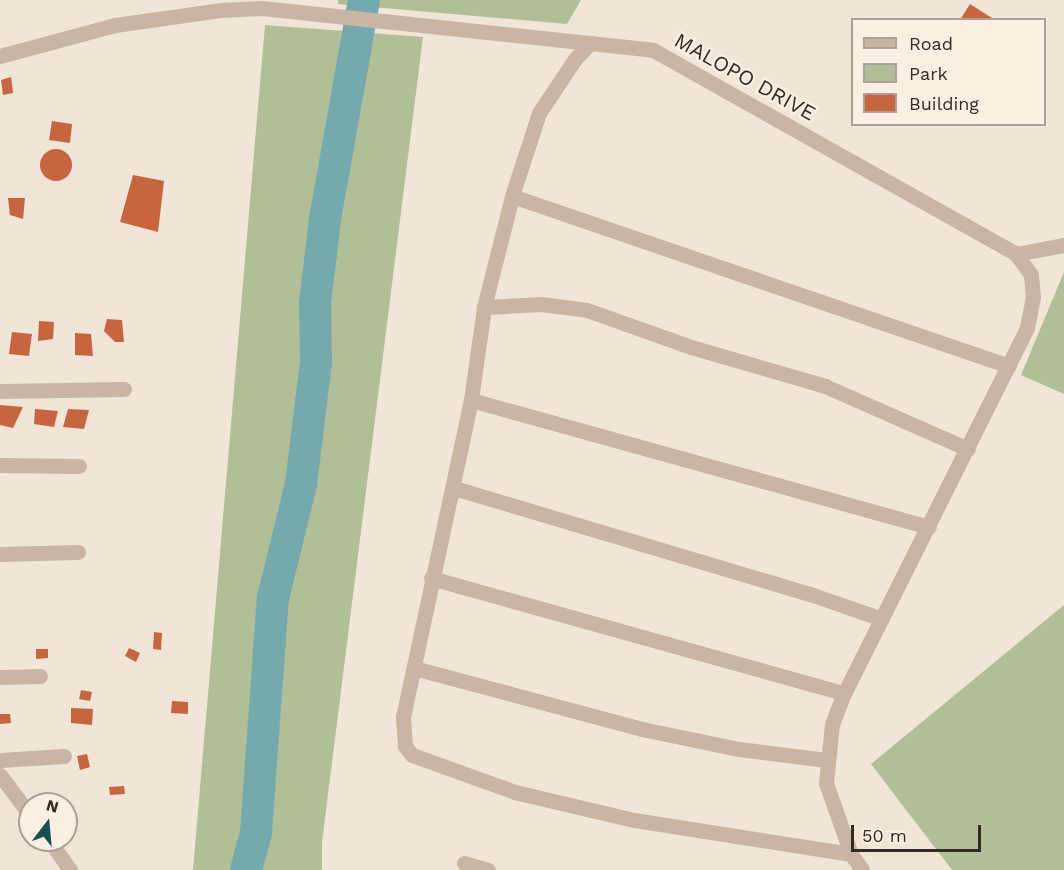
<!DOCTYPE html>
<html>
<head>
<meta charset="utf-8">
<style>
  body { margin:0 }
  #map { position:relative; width:1064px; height:870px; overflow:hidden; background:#f1e5d7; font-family:"Work Sans",sans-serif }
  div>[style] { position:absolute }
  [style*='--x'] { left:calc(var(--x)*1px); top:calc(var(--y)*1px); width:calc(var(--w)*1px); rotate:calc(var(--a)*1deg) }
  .green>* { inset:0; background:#b0bf97 }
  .river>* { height:32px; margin:-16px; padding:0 16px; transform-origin:16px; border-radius:16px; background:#76a9ad }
  .building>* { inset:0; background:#c6653f }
  .round { border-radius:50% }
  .street>* { height:15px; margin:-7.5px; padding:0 7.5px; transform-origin:7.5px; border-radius:7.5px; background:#c8b5a3 }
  span { translate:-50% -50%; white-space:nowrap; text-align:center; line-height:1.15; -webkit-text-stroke:5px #f9efe3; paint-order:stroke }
  .street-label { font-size:21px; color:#332a25 }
  .legend { position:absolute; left:851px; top:18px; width:195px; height:108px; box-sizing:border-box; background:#f9efe3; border:2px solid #aaa097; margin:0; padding:8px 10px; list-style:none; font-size:18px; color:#332a25 }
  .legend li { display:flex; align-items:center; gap:12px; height:30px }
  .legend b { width:30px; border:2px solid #aaa097 }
  .north { position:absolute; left:18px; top:792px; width:60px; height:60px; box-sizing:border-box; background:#f9efe3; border:2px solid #aaa097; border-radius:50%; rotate:16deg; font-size:16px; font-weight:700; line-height:24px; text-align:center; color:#332a25 }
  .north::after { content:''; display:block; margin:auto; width:21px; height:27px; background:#1b4e54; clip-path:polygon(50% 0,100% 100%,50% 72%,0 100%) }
  .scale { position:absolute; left:851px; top:825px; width:130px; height:27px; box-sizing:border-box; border:3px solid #332a25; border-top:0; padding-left:8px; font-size:18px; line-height:21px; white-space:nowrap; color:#332a25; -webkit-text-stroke:4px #f9efe3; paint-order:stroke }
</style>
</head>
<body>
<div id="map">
  <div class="green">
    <div style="clip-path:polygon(338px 0,581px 0,567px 24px,338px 4px)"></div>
    <div style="clip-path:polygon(265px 25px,423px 37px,322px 842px,322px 870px,193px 870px)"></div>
    <div style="clip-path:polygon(1064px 272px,1064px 394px,1021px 375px)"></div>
    <div style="clip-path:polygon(1064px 605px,1064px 870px,952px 870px,871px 764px)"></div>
  </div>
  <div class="river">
    <div style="--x:246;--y:870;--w:38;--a:-75"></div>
    <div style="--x:256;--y:833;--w:236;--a:-85.9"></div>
    <div style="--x:273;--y:598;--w:117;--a:-76.2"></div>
    <div style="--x:301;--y:484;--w:123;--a:-83"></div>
    <div style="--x:316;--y:362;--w:59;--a:-91"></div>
    <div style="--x:315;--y:303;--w:85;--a:-83.2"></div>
    <div style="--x:325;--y:219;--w:222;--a:-79.9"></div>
  </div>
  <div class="building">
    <div style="clip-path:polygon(970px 4px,995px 20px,960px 20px)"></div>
    <div style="clip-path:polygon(11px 77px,13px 93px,3px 95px,1px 80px)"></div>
    <div style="clip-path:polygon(52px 121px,72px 124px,70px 143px,49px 140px)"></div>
    <div class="round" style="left:40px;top:149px;width:32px;height:32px"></div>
    <div style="clip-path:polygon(133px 175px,164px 181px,158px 232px,120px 222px)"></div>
    <div style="clip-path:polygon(8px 198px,25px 198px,23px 219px,10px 215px)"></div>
    <div style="clip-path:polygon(107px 319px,122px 320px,124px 342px,115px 342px,104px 331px)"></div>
    <div style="clip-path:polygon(39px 321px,54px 322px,53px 339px,38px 341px)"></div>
    <div style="clip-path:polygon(12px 332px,32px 334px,29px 356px,9px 354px)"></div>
    <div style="clip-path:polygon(75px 333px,91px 334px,93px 356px,75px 355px)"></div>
    <div style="clip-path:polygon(0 405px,23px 407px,13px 428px,0 425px)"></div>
    <div style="clip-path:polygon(35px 409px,58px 411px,54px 427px,34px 424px)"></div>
    <div style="clip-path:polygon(68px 409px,89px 410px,84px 429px,63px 427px)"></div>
    <div style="clip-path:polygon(154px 632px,162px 633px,161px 650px,153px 649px)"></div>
    <div style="clip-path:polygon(129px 648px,140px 653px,136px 662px,125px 656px)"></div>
    <div style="clip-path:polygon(36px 649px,48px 649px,48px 658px,36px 659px)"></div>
    <div style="clip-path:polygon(81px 690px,92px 692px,90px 701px,79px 699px)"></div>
    <div style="clip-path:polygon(172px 701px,188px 702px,188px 714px,171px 713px)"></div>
    <div style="clip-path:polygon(71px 708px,93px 709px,92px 725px,71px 723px)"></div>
    <div style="clip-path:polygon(0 714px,10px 714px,11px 723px,0 724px)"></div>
    <div style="clip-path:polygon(87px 754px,90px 767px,80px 770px,77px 756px)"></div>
    <div style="clip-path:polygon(124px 786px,125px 794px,110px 795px,109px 787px)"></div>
  </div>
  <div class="street">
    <div style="--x:0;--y:56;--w:119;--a:-15.1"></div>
    <div style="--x:115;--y:25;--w:106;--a:-8.1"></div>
    <div style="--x:220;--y:10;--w:42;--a:-2.7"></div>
    <div style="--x:262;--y:8;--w:393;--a:6.1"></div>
    <div style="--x:653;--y:50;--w:416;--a:29.3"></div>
    <div style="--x:1016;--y:254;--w:26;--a:54"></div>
    <div style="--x:1031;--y:275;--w:22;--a:85"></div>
    <div style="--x:1033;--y:297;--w:32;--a:101"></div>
    <div style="--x:1027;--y:328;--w:408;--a:116.6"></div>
    <div style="--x:844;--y:693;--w:33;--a:111"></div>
    <div style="--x:832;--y:724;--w:59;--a:95.8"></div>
    <div style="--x:826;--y:783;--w:75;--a:70.6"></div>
    <div style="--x:851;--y:854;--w:19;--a:55"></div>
    <div style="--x:512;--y:196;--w:87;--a:-72"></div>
    <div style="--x:539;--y:113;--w:65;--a:-56.3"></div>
    <div style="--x:575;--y:59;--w:22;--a:-47"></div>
    <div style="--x:1016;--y:254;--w:49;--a:-10.6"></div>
    <div style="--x:484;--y:307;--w:57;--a:-3"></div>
    <div style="--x:541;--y:304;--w:46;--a:7.4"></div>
    <div style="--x:587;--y:310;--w:110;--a:19.6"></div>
    <div style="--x:691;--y:347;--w:140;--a:16.2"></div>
    <div style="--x:825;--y:386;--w:156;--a:23.8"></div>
    <div style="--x:0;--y:391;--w:124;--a:-0.9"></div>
    <div style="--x:471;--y:400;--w:94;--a:-82"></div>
    <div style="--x:484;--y:307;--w:114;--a:-75.8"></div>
    <div style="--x:512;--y:196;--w:525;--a:18.88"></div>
    <div style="--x:0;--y:465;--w:79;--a:0.7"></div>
    <div style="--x:454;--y:488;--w:371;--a:16.6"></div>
    <div style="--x:810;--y:594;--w:76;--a:19.1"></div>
    <div style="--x:0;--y:554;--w:78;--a:-1.5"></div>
    <div style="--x:431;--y:578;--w:429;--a:15.6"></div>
    <div style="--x:414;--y:668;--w:236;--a:15"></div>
    <div style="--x:642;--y:729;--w:99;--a:11.7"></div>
    <div style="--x:739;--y:749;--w:88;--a:7.2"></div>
    <div style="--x:0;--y:677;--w:40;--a:-1.4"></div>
    <div style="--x:0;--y:760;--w:64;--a:-3.6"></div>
    <div style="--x:0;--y:775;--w:50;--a:53.1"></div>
    <div style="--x:49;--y:840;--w:37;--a:55"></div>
    <div style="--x:851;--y:854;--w:220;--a:-171.1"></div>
    <div style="--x:634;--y:820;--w:122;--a:-166.8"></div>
    <div style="--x:515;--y:792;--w:109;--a:-160.2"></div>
    <div style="--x:412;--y:755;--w:11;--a:-128"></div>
    <div style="--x:405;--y:746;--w:29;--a:-94"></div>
    <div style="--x:403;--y:717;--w:324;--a:-77.9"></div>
    <div style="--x:471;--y:400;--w:475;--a:15.5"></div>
    <div style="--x:464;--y:863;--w:25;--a:16"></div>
  </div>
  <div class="street-label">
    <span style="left:745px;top:77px;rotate:29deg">MALOPO DRIVE</span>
  </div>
  <ul class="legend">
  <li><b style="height:8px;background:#c8b5a3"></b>Road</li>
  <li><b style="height:16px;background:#b0bf97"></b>Park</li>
  <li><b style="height:16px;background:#c6653f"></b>Building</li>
  </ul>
  <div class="north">N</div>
  <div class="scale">50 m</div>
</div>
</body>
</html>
